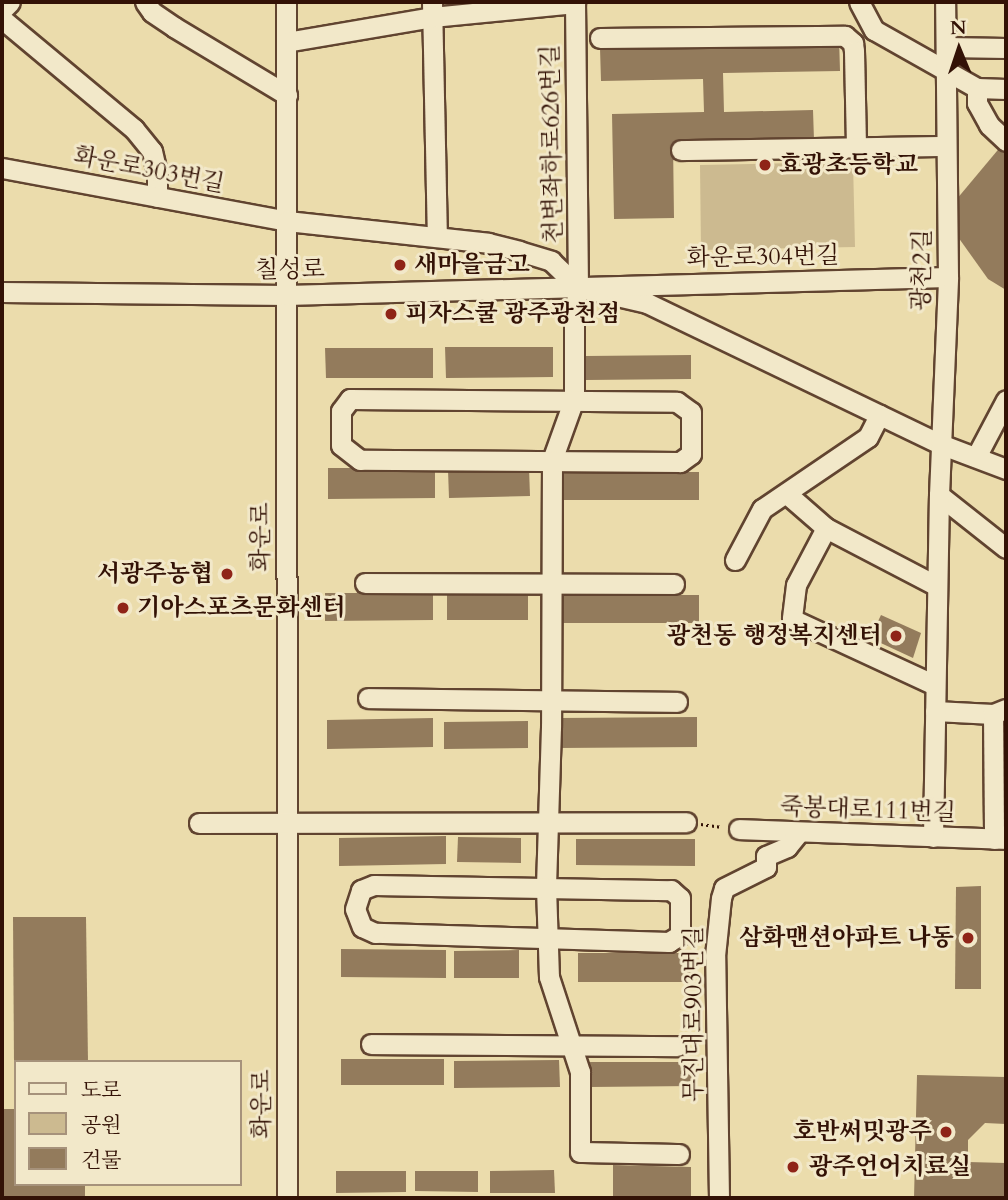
<!DOCTYPE html>
<html>
<head>
<meta charset="utf-8">
<style>
  body { margin:0 }
  #map { position:relative; width:1008px; height:1200px; overflow:hidden; background:#ebdcac; font-family:Cardo,"Noto Serif KR",serif }
  div>[style] { position:absolute }
  [style*='--x'] { left:calc(var(--x)*1px); top:calc(var(--y)*1px); width:calc(var(--w)*1px); rotate:calc(var(--a)*1deg) }
  .green>* { inset:0; background:#ccba90 }
  .building>* { inset:0; background:#937b5c }
  .path>* { height:2.5px; margin-top:-1.25px; transform-origin:0; background:repeating-linear-gradient(90deg,#331206 0 2px,transparent 0 5.5px) }
  .roads { filter:drop-shadow(2px 0 #614430) drop-shadow(-2px 0 #614430) drop-shadow(0 2px #614430) drop-shadow(0 -2px #614430) }
  .minor>* { height:19px; margin:-9.5px; padding:0 9.5px; transform-origin:9.5px; border-radius:9.5px; background:#f2e8c9 }
  .dots>* { width:19px; height:19px; translate:-50% -50%; box-sizing:border-box; border:4px solid #f2e8c9; border-radius:50% }
  span { translate:-50% -50%; white-space:nowrap; text-align:center; line-height:1.15; -webkit-text-stroke:6px #f2e8c9; paint-order:stroke }
  .street-label { font-size:24px; color:#331206 }
  .poi-label { font-size:24px; color:#331206; font-weight:700 }
  .left { translate:0 -50%; text-align:left }
  .right { translate:-100% -50%; text-align:right }
  .frame { position:absolute; inset:0; border:4px solid #331206; pointer-events:none }
  .legend { position:absolute; left:14px; top:1060px; width:228px; height:126px; box-sizing:border-box; background:#f2e8c9; border:2px solid #a6927b; margin:0; padding:9px 12px; list-style:none; font-size:21px; color:#331206 }
  .legend li { display:flex; align-items:center; gap:14px; height:35px }
  .legend b { width:35px; border:2px solid #a6927b }
  .north { position:absolute; left:924px; top:14px; width:70px; height:70px; -webkit-text-stroke:5px #f2e8c9; paint-order:stroke; rotate:358deg; font-size:19px; font-weight:700; line-height:28px; text-align:center; color:#331206 }
  .north::after { content:''; display:block; margin:auto; width:24px; height:32px; background:#331206; clip-path:polygon(50% 0,100% 100%,50% 72%,0 100%) }
</style>
</head>
<body>
<div id="map">
  <div class="green">
    <div style="clip-path:polygon(853px 162px,855px 247px,701px 250px,700px 165px)"></div>
  </div>
  <div class="building">
    <div style="clip-path:polygon(839px 37px,840px 71px,723px 73px,724px 112px,813px 110px,814px 140px,673px 142px,674px 218px,614px 219px,612px 114px,704px 112px,703px 79px,601px 81px,600px 48px,711px 46px)"></div>
    <div style="clip-path:polygon(1002px 145px,1006px 149px,1006px 290px,988px 279px,958px 237px,956px 200px)"></div>
    <div style="clip-path:polygon(445px 347px,553px 347px,553px 377px,446px 378px)"></div>
    <div style="clip-path:polygon(325px 348px,433px 348px,433px 378px,326px 378px)"></div>
    <div style="clip-path:polygon(691px 355px,691px 379px,586px 380px,586px 356px)"></div>
    <div style="clip-path:polygon(328px 468px,435px 468px,435px 498px,328px 499px)"></div>
    <div style="clip-path:polygon(529px 468px,530px 496px,449px 498px,448px 470px)"></div>
    <div style="clip-path:polygon(563px 472px,699px 472px,699px 500px,563px 500px)"></div>
    <div style="clip-path:polygon(528px 592px,528px 620px,447px 620px,447px 593px)"></div>
    <div style="clip-path:polygon(325px 593px,433px 593px,433px 620px,325px 621px)"></div>
    <div style="clip-path:polygon(563px 595px,699px 595px,699px 623px,563px 623px)"></div>
    <div style="clip-path:polygon(881px 615px,921px 633px,913px 658px,870px 638px)"></div>
    <div style="clip-path:polygon(697px 717px,697px 747px,559px 748px,559px 718px)"></div>
    <div style="clip-path:polygon(433px 718px,433px 747px,327px 749px,327px 720px)"></div>
    <div style="clip-path:polygon(528px 721px,528px 748px,444px 749px,444px 722px)"></div>
    <div style="clip-path:polygon(446px 836px,446px 864px,339px 866px,339px 838px)"></div>
    <div style="clip-path:polygon(458px 837px,521px 838px,521px 863px,457px 862px)"></div>
    <div style="clip-path:polygon(576px 839px,695px 839px,695px 866px,576px 865px)"></div>
    <div style="clip-path:polygon(981px 886px,981px 989px,955px 989px,956px 887px)"></div>
    <div style="clip-path:polygon(13px 917px,86px 917px,88px 1062px,14px 1062px)"></div>
    <div style="clip-path:polygon(341px 949px,446px 950px,446px 978px,341px 977px)"></div>
    <div style="clip-path:polygon(519px 950px,519px 978px,454px 978px,454px 951px)"></div>
    <div style="clip-path:polygon(578px 953px,694px 953px,694px 982px,578px 982px)"></div>
    <div style="clip-path:polygon(341px 1059px,444px 1059px,444px 1085px,341px 1085px)"></div>
    <div style="clip-path:polygon(559px 1060px,560px 1087px,454px 1088px,454px 1061px)"></div>
    <div style="clip-path:polygon(590px 1062px,693px 1062px,693px 1086px,590px 1087px)"></div>
    <div style="clip-path:polygon(917px 1075px,1006px 1077px,1006px 1124px,985px 1123px,968px 1140px,968px 1162px,1006px 1163px,1006px 1198px,914px 1198px)"></div>
    <div style="clip-path:polygon(2px 1109px,16px 1109px,16px 1184px,85px 1184px,85px 1198px,2px 1198px)"></div>
    <div style="clip-path:polygon(613px 1165px,691px 1167px,691px 1198px,613px 1197px)"></div>
    <div style="clip-path:polygon(554px 1170px,555px 1193px,490px 1193px,490px 1171px)"></div>
    <div style="clip-path:polygon(336px 1171px,406px 1171px,406px 1192px,336px 1193px)"></div>
    <div style="clip-path:polygon(415px 1171px,478px 1171px,478px 1192px,415px 1191px)"></div>
  </div>
  <div class="path">
    <div style="--x:701;--y:824;--w:21;--a:8"></div>
  </div>
  <div class="roads">
    <div class="minor">
      <div style="--x:145;--y:2;--w:12;--a:55"></div>
      <div style="--x:152;--y:12;--w:27;--a:34"></div>
      <div style="--x:174;--y:27;--w:132;--a:31"></div>
      <div style="--x:286;--y:2;--w:1196;--a:89.95"></div>
      <div style="--x:432;--y:2;--w:235;--a:88.8"></div>
      <div style="--x:575;--y:2;--w:285;--a:89.4"></div>
      <div style="--x:578;--y:287;--w:33;--a:97"></div>
      <div style="--x:574;--y:320;--w:79;--a:90"></div>
      <div style="--x:574;--y:399;--w:65;--a:109.8"></div>
      <div style="--x:552;--y:460;--w:267;--a:90.2"></div>
      <div style="--x:551;--y:727;--w:160;--a:91.8"></div>
      <div style="--x:546;--y:887;--w:90;--a:88.1"></div>
      <div style="--x:549;--y:977;--w:100;--a:71.9"></div>
      <div style="--x:580;--y:1072;--w:80;--a:90"></div>
      <div style="--x:580;--y:1152;--w:99;--a:1.2"></div>
      <div style="--x:859;--y:2;--w:32;--a:62"></div>
      <div style="--x:874;--y:30;--w:118;--a:29.4"></div>
      <div style="--x:977;--y:88;--w:15;--a:90"></div>
      <div style="--x:977;--y:103;--w:25;--a:61"></div>
      <div style="--x:989;--y:125;--w:23;--a:43"></div>
      <div style="--x:2;--y:10;--w:11;--a:-45"></div>
      <div style="--x:2;--y:19;--w:172;--a:39.8"></div>
      <div style="--x:134;--y:129;--w:28;--a:51"></div>
      <div style="--x:152;--y:151;--w:23;--a:77"></div>
      <div style="--x:157;--y:173;--w:24;--a:90"></div>
      <div style="--x:600;--y:38;--w:245;--a:-0.5"></div>
      <div style="--x:845;--y:36;--w:11;--a:41"></div>
      <div style="--x:853;--y:43;--w:8;--a:83"></div>
      <div style="--x:854;--y:51;--w:96;--a:88.8"></div>
      <div style="--x:286;--y:42;--w:148;--a:-9.7"></div>
      <div style="--x:432;--y:17;--w:144;--a:-5.6"></div>
      <div style="--x:946;--y:47;--w:60;--a:1"></div>
      <div style="--x:977;--y:88;--w:29;--a:2"></div>
      <div style="--x:681;--y:150;--w:265;--a:-0.9"></div>
      <div style="--x:2;--y:168;--w:290;--a:10.5"></div>
      <div style="--x:287;--y:221;--w:202;--a:6.2"></div>
      <div style="--x:488;--y:243;--w:32;--a:14"></div>
      <div style="--x:519;--y:251;--w:34;--a:17"></div>
      <div style="--x:551;--y:261;--w:37;--a:44"></div>
      <div style="--x:578;--y:287;--w:71;--a:13.1"></div>
      <div style="--x:647;--y:303;--w:325;--a:25.7"></div>
      <div style="--x:940;--y:444;--w:71;--a:20.7"></div>
      <div style="--x:2;--y:292;--w:284;--a:0.6"></div>
      <div style="--x:286;--y:295;--w:662;--a:-1.56"></div>
      <div style="--x:350;--y:399;--w:327;--a:0.5"></div>
      <div style="--x:677;--y:402;--w:17;--a:36"></div>
      <div style="--x:691;--y:412;--w:42;--a:90"></div>
      <div style="--x:691;--y:454;--w:14;--a:144"></div>
      <div style="--x:680;--y:462;--w:320;--a:-179.6"></div>
      <div style="--x:360;--y:460;--w:24;--a:-142"></div>
      <div style="--x:341;--y:445;--w:34;--a:-90"></div>
      <div style="--x:341;--y:411;--w:15;--a:-53"></div>
      <div style="--x:976;--y:457;--w:64;--a:-62.2"></div>
      <div style="--x:787;--y:494;--w:52;--a:41.1"></div>
      <div style="--x:826;--y:528;--w:125;--a:27.6"></div>
      <div style="--x:939;--y:495;--w:85;--a:38.3"></div>
      <div style="--x:826;--y:528;--w:64;--a:117.8"></div>
      <div style="--x:796;--y:585;--w:34;--a:97"></div>
      <div style="--x:792;--y:619;--w:157;--a:24.8"></div>
      <div style="--x:735;--y:560;--w:58;--a:-62.1"></div>
      <div style="--x:762;--y:509;--w:128;--a:-34.2"></div>
      <div style="--x:868;--y:437;--w:25;--a:-63"></div>
      <div style="--x:365;--y:583;--w:309;--a:0.2"></div>
      <div style="--x:368;--y:698;--w:309;--a:0.7"></div>
      <div style="--x:935;--y:711;--w:58;--a:3"></div>
      <div style="--x:993;--y:714;--w:14;--a:-21"></div>
      <div style="--x:993;--y:714;--w:125;--a:89.5"></div>
      <div style="--x:199;--y:823;--w:487;--a:-0.1"></div>
      <div style="--x:739;--y:829;--w:267;--a:2.1"></div>
      <div style="--x:933;--y:837;--w:342;--a:-89"></div>
      <div style="--x:939;--y:495;--w:218;--a:-87.6"></div>
      <div style="--x:948;--y:277;--w:275;--a:-90.6"></div>
      <div style="--x:374;--y:885;--w:297;--a:1"></div>
      <div style="--x:671;--y:890;--w:12;--a:42"></div>
      <div style="--x:680;--y:898;--w:37;--a:90"></div>
      <div style="--x:680;--y:935;--w:13;--a:148"></div>
      <div style="--x:669;--y:942;--w:294;--a:-178.2"></div>
      <div style="--x:375;--y:933;--w:14;--a:-155"></div>
      <div style="--x:362;--y:927;--w:19;--a:-111"></div>
      <div style="--x:355;--y:909;--w:20;--a:-72"></div>
      <div style="--x:361;--y:890;--w:14;--a:-21"></div>
      <div style="--x:371;--y:1044;--w:306;--a:0.4"></div>
      <div style="--x:719;--y:1198;--w:242;--a:-90.9"></div>
      <div style="--x:715;--y:956;--w:58;--a:-84.1"></div>
      <div style="--x:721;--y:898;--w:10;--a:-73"></div>
      <div style="--x:724;--y:888;--w:47;--a:-26.6"></div>
      <div style="--x:766;--y:867;--w:11;--a:-90"></div>
      <div style="--x:766;--y:856;--w:23;--a:-23"></div>
      <div style="--x:787;--y:847;--w:19;--a:-51"></div>
    </div>
  </div>
  <div class="dots">
    <div style="left:765px;top:165px;background:#8f2418"></div>
    <div style="left:400px;top:265px;background:#8f2418"></div>
    <div style="left:391px;top:314px;background:#8f2418"></div>
    <div style="left:227px;top:574px;background:#8f2418"></div>
    <div style="left:123px;top:608px;background:#8f2418"></div>
    <div style="left:896px;top:636px;background:#8f2418"></div>
    <div style="left:968px;top:938px;background:#8f2418"></div>
    <div style="left:946px;top:1132px;background:#8f2418"></div>
    <div style="left:793px;top:1167px;background:#8f2418"></div>
  </div>
  <div class="street-label">
    <span style="left:552px;top:144px;rotate:-91deg">천변좌하로626번길</span>
    <span style="left:149px;top:170px;rotate:11deg">화운로303번길</span>
    <span style="left:763px;top:257px;rotate:-1deg">화운로304번길</span>
    <span style="left:290px;top:270px;rotate:-1deg">칠성로</span>
    <span style="left:922px;top:270px;rotate:-89deg">광천2길</span>
    <span style="left:261px;top:537px;rotate:-90deg">화운로</span>
    <span style="left:868px;top:810px;rotate:2deg">죽봉대로111번길</span>
    <span style="left:694px;top:1014px;rotate:-90deg">무진대로903번길</span>
    <span style="left:262px;top:1104px;rotate:-90deg">화운로</span>
  </div>
  <div class="poi-label">
    <span class="left" style="left:779px;top:165px">효광초등학교</span>
    <span class="left" style="left:414px;top:265px">새마을금고</span>
    <span class="left" style="left:405px;top:314px">피자스쿨 광주광천점</span>
    <span class="right" style="left:213px;top:574px">서광주농협</span>
    <span class="left" style="left:137px;top:608px">기아스포츠문화센터</span>
    <span class="right" style="left:882px;top:636px">광천동 행정복지센터</span>
    <span class="right" style="left:954px;top:938px">삼화맨션아파트 나동</span>
    <span class="right" style="left:932px;top:1132px">호반써밋광주</span>
    <span class="left" style="left:809px;top:1167px">광주언어치료실</span>
  </div>
  <div class="frame"></div>
  <ul class="legend">
  <li><b style="height:9px;background:#f2e8c9"></b>도로</li>
  <li><b style="height:19px;background:#ccba90"></b>공원</li>
  <li><b style="height:19px;background:#937b5c"></b>건물</li>
  </ul>
  <div class="north">N</div>
</div>
</body>
</html>
